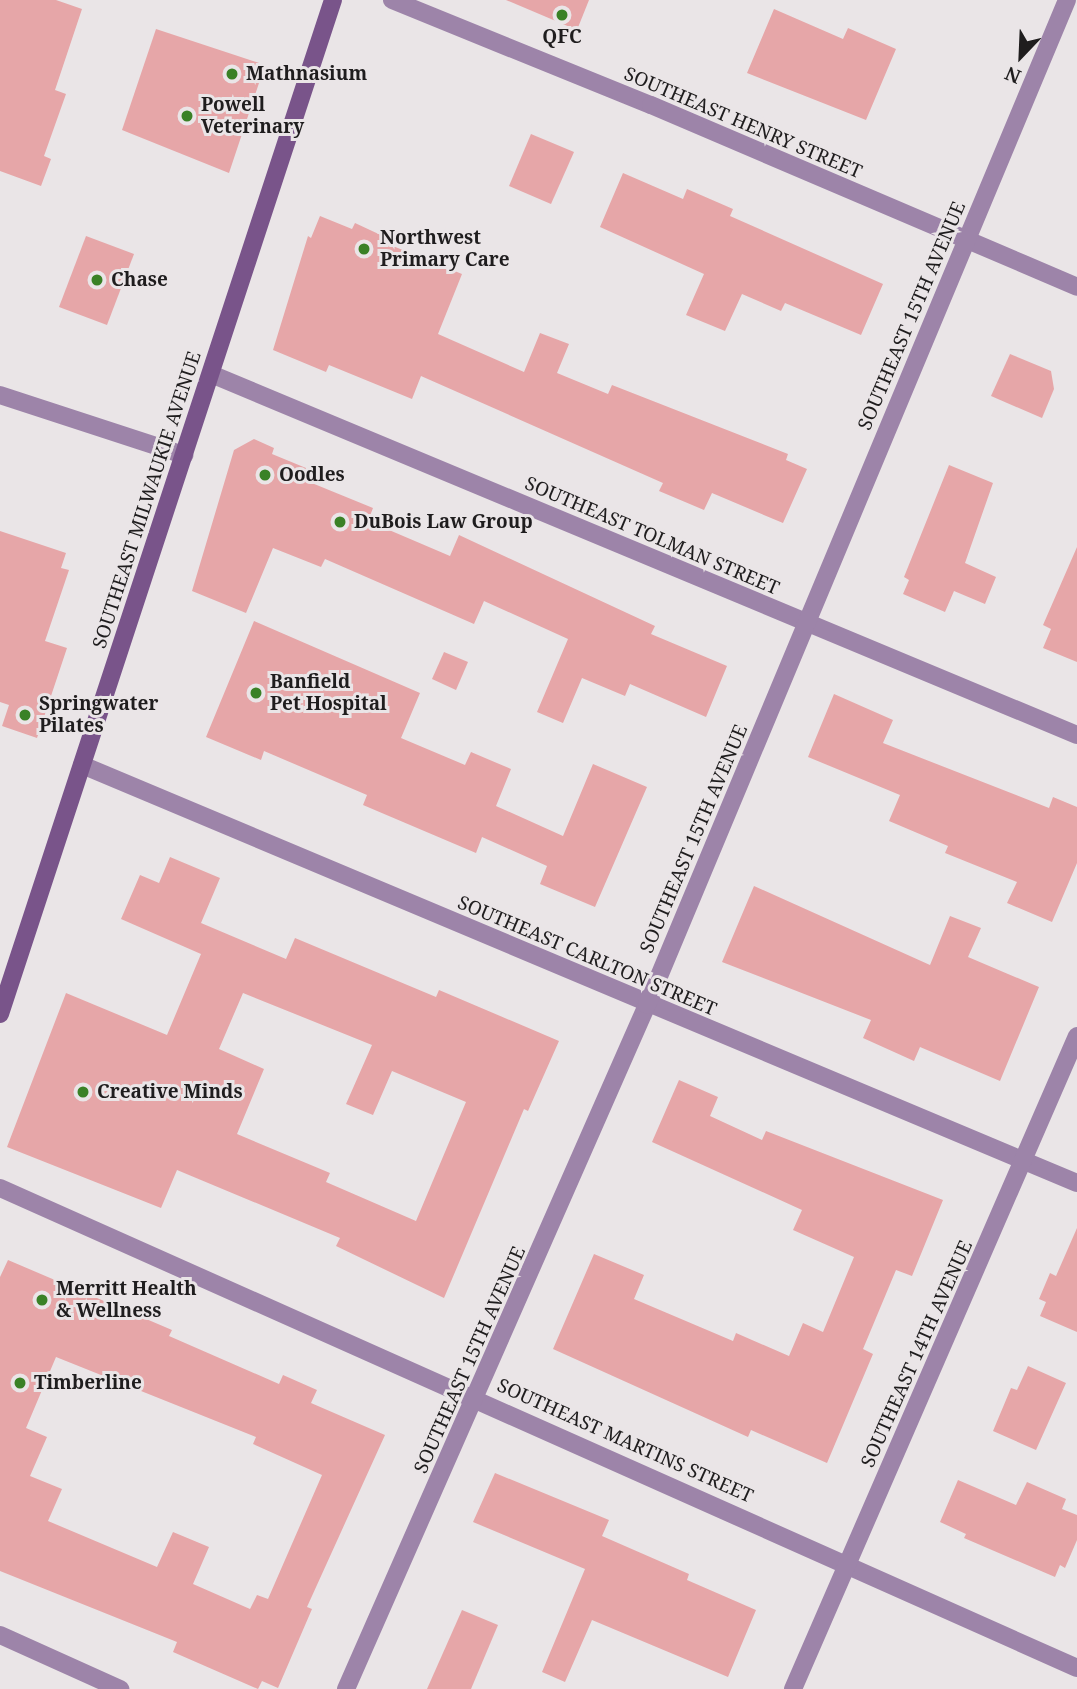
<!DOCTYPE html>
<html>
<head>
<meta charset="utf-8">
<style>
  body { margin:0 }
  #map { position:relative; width:1077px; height:1689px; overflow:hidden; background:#eae5e7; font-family:"Noto Serif",serif }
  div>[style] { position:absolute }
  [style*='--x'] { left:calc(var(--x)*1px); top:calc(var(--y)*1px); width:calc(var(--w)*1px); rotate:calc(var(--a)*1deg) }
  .building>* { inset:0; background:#e6a6a8 }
  .minor>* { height:18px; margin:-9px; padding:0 9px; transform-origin:9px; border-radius:9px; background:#9d84a9 }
  .secondary>* { height:18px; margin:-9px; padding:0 9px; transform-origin:9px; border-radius:9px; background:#79548a }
  .dots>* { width:19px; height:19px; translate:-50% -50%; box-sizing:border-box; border:4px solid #eae5e7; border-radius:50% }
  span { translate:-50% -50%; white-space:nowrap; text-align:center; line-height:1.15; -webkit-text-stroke:6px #eae5e7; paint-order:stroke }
  .poi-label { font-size:19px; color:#1f1d1e; font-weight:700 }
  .left { translate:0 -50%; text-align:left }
  .street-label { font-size:19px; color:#1f1d1e }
  .north { position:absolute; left:986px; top:21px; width:70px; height:70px; -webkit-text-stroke:5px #eae5e7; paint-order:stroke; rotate:203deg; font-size:19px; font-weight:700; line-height:28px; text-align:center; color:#1f1d1e }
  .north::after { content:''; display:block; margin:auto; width:24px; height:32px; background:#1f1d1e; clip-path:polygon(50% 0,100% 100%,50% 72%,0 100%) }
</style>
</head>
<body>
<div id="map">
  <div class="building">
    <div style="clip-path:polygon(0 0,56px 0,82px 9px,55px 90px,66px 94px,44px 156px,51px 159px,41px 186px,0 171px)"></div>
    <div style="clip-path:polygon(506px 0,589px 0,577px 30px)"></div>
    <div style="clip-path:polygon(774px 9px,843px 39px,848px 28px,896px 49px,866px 120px,747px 73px)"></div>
    <div style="clip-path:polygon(156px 29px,265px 65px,229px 173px,122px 130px)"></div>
    <div style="clip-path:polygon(531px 134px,574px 152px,551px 204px,509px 186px)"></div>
    <div style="clip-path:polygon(623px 173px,683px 199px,687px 189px,733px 209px,730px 216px,883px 284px,861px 335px,785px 303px,781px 311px,742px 294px,725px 331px,686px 315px,704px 274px,600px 227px)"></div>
    <div style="clip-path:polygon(320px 216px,352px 229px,355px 223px,385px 237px,383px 242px,462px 274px,438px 334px,524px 372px,540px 333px,569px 344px,557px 373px,608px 394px,612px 385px,788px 454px,786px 460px,807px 469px,783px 523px,712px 493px,704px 510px,659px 491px,663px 483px,421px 376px,412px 399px,329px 365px,326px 372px,273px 350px,308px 236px,311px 238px)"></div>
    <div style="clip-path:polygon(86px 236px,134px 254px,107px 325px,59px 307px)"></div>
    <div style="clip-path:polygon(1010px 354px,1051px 371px,1054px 389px,1042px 418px,991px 396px)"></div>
    <div style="clip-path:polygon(254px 439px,274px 448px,272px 454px,306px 468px,302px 479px,373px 508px,368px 521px,450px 556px,459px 535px,655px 626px,651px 634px,727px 666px,706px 717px,630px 684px,625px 696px,582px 678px,563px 723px,537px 712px,568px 639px,484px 601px,474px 624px,325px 559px,321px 567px,273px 548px,246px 613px,192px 591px,234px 450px)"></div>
    <div style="clip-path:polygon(949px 465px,993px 483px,965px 563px,996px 577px,985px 604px,954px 591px,945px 612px,903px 594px,909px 580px,904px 577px)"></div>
    <div style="clip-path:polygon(0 531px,66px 553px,61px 568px,69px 570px,45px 641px,67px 648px,37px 738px,2px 726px,9px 705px,0 702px)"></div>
    <div style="clip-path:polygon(1077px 547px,1077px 662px,1043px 648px,1051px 629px,1043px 625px)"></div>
    <div style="clip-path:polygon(254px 621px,420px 693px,401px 738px,465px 765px,471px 752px,511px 769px,496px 806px,563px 836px,593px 764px,647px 787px,595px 907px,540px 884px,547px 866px,482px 837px,476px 853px,363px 805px,367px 795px,264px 751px,261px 760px,206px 737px)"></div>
    <div style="clip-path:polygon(444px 652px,468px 662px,456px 690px,432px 679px)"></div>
    <div style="clip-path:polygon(834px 694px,893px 720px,883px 743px,1049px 808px,1053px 797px,1077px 807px,1077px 863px,1052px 922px,1007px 903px,1017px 882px,945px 853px,948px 846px,889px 821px,900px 795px,808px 757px)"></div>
    <div style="clip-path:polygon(evenodd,170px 857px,220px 878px,201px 923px,286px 959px,295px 938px,436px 997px,439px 990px,559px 1041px,528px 1111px,524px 1109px,444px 1298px,336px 1246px,340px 1238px,177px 1170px,161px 1208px,7px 1147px,66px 993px,167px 1035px,201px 954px,121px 919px,140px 875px,159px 883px,170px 857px,243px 993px,372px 1045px,346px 1104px,373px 1115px,392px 1071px,466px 1102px,416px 1221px,326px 1182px,330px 1173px,237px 1134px,264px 1069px,219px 1049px,243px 993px)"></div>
    <div style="clip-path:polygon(754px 886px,930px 965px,950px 916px,981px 928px,968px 957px,1039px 987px,1000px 1081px,920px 1047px,914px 1061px,863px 1038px,871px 1020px,722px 962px)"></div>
    <div style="clip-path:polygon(679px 1080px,718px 1097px,710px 1116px,762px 1140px,766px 1131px,943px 1200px,912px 1276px,896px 1270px,863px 1349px,873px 1354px,827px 1463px,751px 1430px,748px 1437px,553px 1349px,594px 1254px,644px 1275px,634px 1299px,733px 1341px,736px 1333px,789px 1356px,803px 1323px,823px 1332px,854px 1257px,793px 1230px,802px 1210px,652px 1142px)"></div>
    <div style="clip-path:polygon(1077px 1228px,1077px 1332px,1040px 1316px,1046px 1302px,1039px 1299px,1050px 1273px,1056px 1276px)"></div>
    <div style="clip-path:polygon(evenodd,8px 1260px,172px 1330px,169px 1336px,279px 1384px,283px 1375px,317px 1390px,311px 1403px,385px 1435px,307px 1607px,312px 1609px,278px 1688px,262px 1681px,258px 1689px,173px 1652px,177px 1642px,0 1571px,0 1277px,8px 1260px,56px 1357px,256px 1437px,253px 1444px,322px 1475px,268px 1599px,257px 1595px,250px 1609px,193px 1584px,209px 1547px,173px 1532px,157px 1567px,48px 1521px,62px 1489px,30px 1476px,47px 1437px,26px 1428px,56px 1357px)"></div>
    <div style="clip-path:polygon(1028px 1366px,1066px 1383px,1036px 1450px,993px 1431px,1011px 1388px,1017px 1390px)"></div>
    <div style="clip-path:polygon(495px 1473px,609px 1520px,602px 1536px,689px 1574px,687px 1580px,756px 1610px,728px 1677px,592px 1620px,565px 1682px,542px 1672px,585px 1569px,473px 1522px)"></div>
    <div style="clip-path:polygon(958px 1480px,1016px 1505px,1027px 1482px,1066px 1499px,1062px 1509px,1077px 1515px,1077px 1540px,1065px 1568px,1060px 1565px,1055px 1577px,964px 1538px,966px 1534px,940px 1522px)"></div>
    <div style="clip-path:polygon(462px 1610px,498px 1625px,471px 1689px,427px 1689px)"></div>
  </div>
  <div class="minor">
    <div style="--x:392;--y:0;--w:279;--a:22.1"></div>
    <div style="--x:651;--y:105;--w:463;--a:23.1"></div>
    <div style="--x:211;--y:374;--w:938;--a:22.63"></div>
    <div style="--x:0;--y:395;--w:194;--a:18.1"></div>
    <div style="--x:82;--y:765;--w:1079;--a:22.79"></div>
    <div style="--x:0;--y:1188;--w:1179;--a:24.02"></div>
    <div style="--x:0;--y:1635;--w:132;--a:24.2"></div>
    <div style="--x:346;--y:1689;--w:747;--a:-66.25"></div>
    <div style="--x:647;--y:1005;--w:1089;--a:-67.32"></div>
    <div style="--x:793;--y:1689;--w:712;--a:-66.5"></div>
  </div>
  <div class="secondary">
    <div style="--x:0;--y:1014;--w:1067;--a:-71.82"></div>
  </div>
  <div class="dots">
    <div style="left:562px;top:15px;background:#3a8126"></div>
    <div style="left:232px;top:74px;background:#3a8126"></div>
    <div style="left:187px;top:116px;background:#3a8126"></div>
    <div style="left:364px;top:249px;background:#3a8126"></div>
    <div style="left:97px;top:280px;background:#3a8126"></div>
    <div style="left:265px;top:475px;background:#3a8126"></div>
    <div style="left:340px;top:522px;background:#3a8126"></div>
    <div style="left:256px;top:693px;background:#3a8126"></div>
    <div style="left:25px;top:715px;background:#3a8126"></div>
    <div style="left:83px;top:1092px;background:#3a8126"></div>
    <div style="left:42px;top:1300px;background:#3a8126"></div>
    <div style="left:20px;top:1383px;background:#3a8126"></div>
  </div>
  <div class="poi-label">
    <span style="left:562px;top:37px">QFC</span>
    <span class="left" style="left:246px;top:74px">Mathnasium</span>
    <span class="left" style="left:201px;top:116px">Powell<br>Veterinary</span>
    <span class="left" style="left:380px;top:249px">Northwest<br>Primary Care</span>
    <span class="left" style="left:111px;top:280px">Chase</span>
    <span class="left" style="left:279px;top:475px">Oodles</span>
    <span class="left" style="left:354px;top:522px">DuBois Law Group</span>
    <span class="left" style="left:270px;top:693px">Banfield<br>Pet Hospital</span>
    <span class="left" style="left:39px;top:715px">Springwater<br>Pilates</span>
    <span class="left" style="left:97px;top:1092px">Creative Minds</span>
    <span class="left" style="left:56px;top:1300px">Merritt Health<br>&amp; Wellness</span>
    <span class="left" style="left:34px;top:1383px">Timberline</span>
  </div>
  <div class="street-label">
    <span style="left:743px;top:123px;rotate:23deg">SOUTHEAST HENRY STREET</span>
    <span style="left:912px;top:316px;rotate:-67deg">SOUTHEAST 15TH AVENUE</span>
    <span style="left:147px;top:500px;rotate:-72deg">SOUTHEAST MILWAUKIE AVENUE</span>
    <span style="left:652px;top:536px;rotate:23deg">SOUTHEAST TOLMAN STREET</span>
    <span style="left:694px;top:839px;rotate:-67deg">SOUTHEAST 15TH AVENUE</span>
    <span style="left:587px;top:956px;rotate:23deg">SOUTHEAST CARLTON STREET</span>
    <span style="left:917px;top:1354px;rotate:-66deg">SOUTHEAST 14TH AVENUE</span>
    <span style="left:470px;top:1360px;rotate:-66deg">SOUTHEAST 15TH AVENUE</span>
    <span style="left:625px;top:1441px;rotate:24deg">SOUTHEAST MARTINS STREET</span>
  </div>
  <div class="north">N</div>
</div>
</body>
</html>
